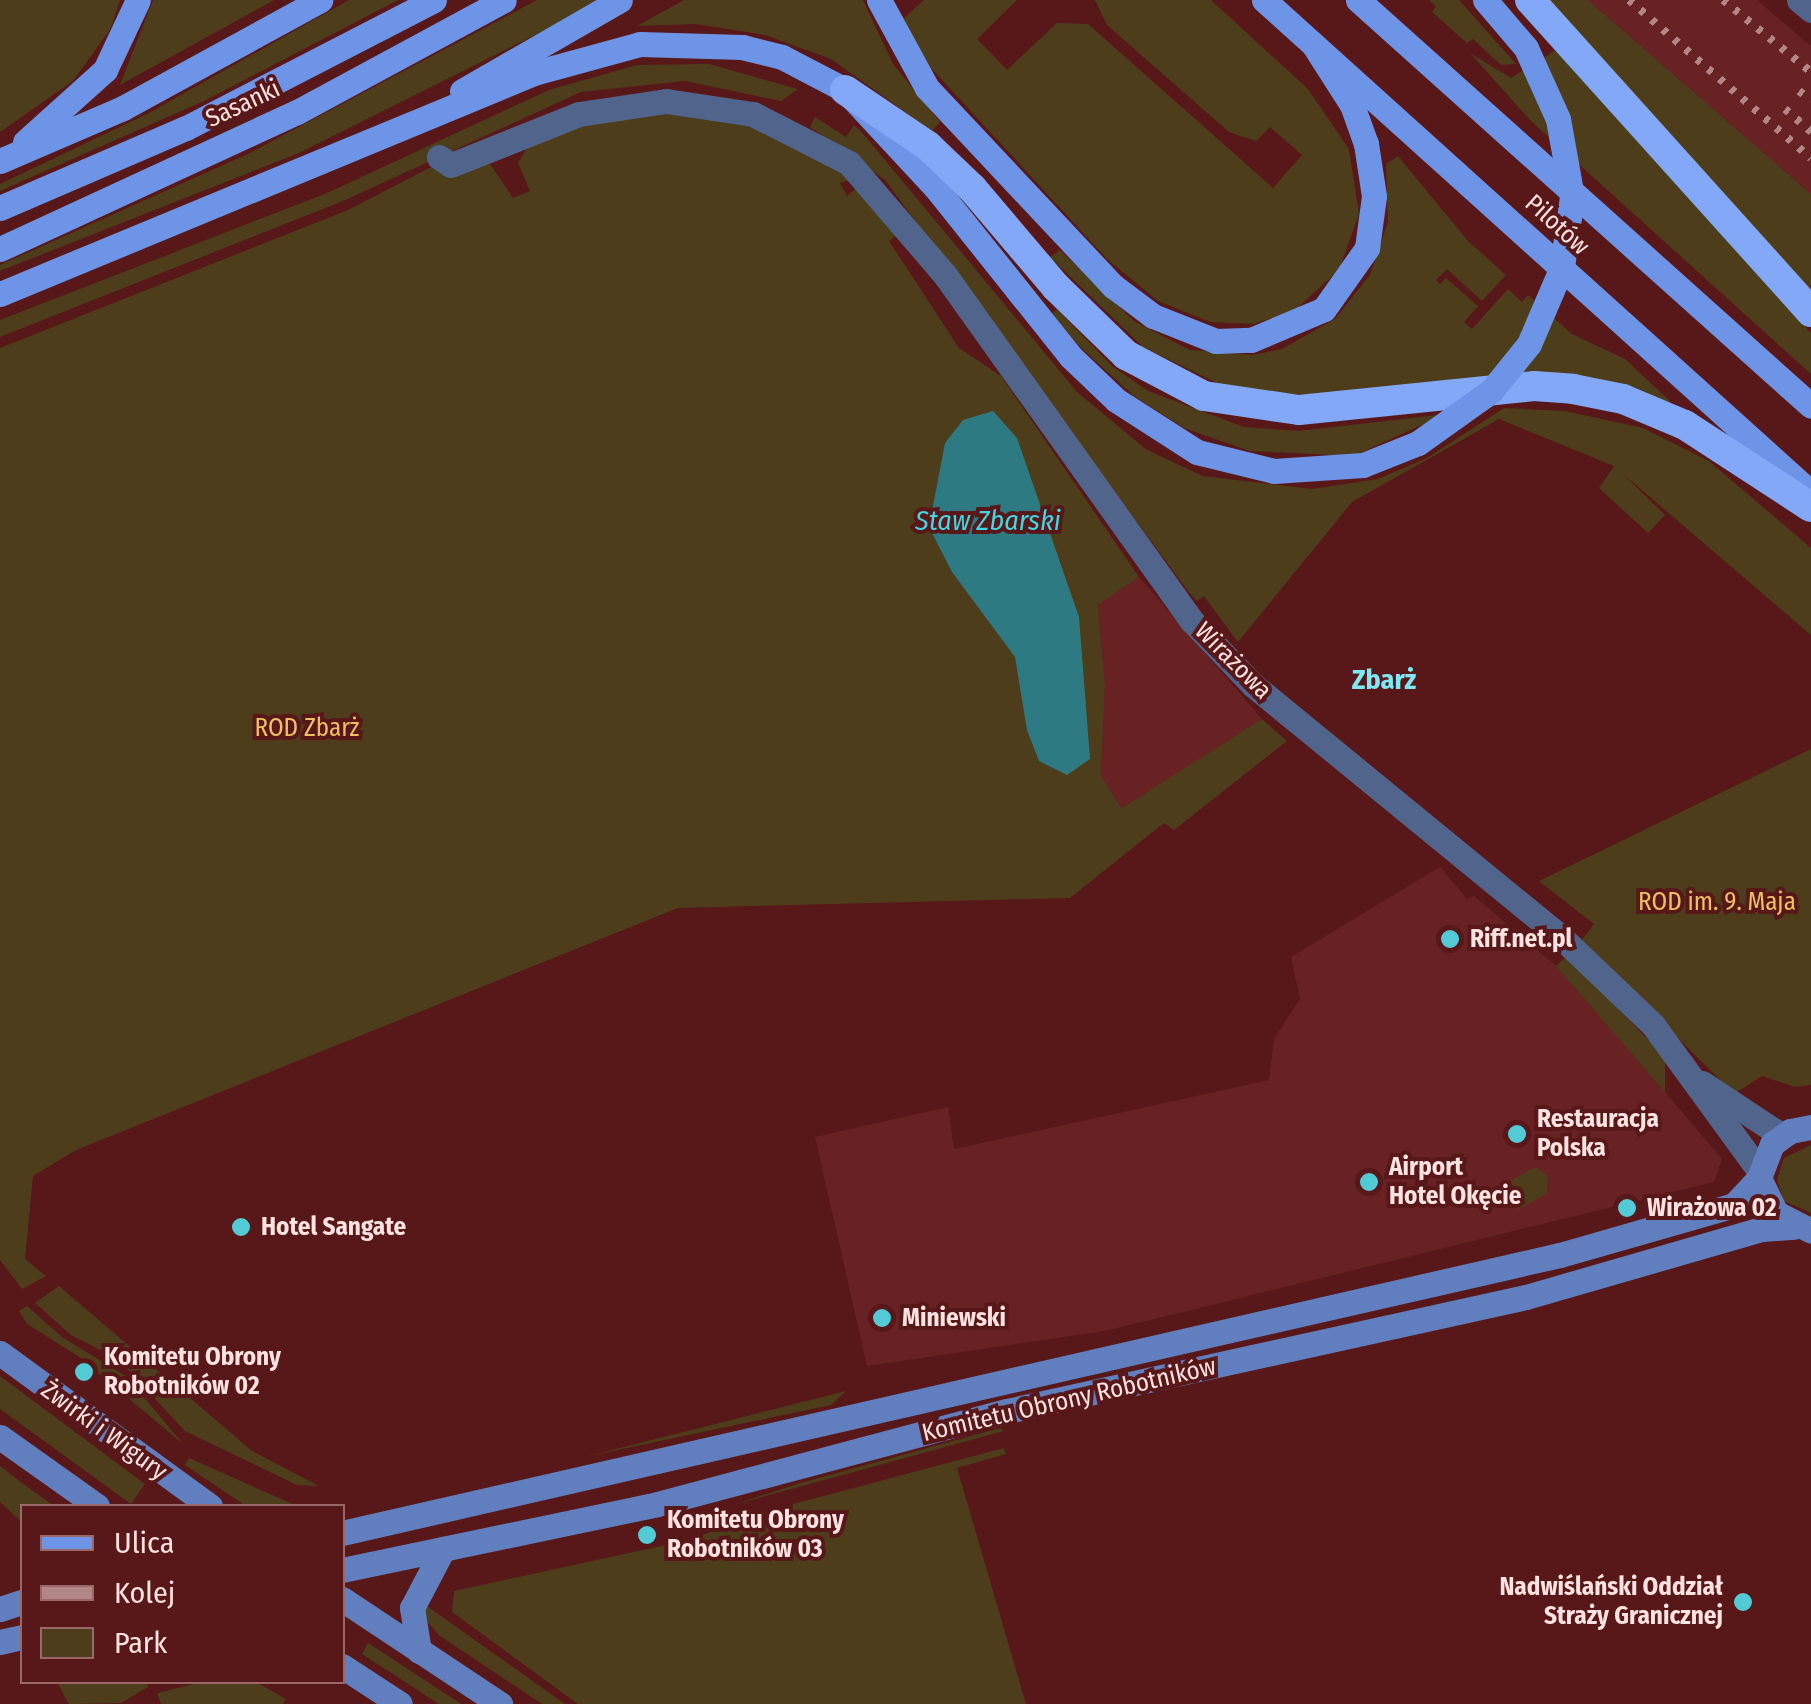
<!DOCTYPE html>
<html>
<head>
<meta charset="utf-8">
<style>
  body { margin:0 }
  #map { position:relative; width:1811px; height:1704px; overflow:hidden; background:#581718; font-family:"Fira Sans Condensed",sans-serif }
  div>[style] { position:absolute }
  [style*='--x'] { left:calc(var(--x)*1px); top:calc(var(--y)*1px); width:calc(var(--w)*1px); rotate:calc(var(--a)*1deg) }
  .built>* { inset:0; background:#692223 }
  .green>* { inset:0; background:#4e3d1a }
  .water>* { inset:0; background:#2e7a82 }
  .street>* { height:25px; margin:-12.5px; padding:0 12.5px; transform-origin:12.5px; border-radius:12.5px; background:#50648c }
  .secondary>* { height:25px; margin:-12.5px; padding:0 12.5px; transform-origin:12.5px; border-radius:12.5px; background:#617fbf }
  .primary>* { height:25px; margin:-12.5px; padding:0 12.5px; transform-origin:12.5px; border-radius:12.5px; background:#6d94e6 }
  .highway>* { height:30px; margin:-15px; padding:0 15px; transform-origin:15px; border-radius:15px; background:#82a8f7 }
  .rail>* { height:8px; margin-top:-4px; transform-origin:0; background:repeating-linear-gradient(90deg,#b18685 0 5px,transparent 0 15px) }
  .primary-bridge>* { height:25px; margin:-12.5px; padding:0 12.5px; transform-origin:12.5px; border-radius:12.5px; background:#6d94e6 }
  .dots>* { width:28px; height:28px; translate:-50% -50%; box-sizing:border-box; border:5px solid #581718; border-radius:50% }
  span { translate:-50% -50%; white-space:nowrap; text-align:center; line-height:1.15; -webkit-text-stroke:8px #581718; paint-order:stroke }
  .street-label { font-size:25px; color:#fce2e0 }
  .park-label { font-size:25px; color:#edc062 }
  .poi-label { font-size:25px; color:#fce2e0; font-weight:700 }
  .left { translate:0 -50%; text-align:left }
  .right { translate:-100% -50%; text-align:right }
  .water-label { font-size:28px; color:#40d6e3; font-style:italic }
  .neighbourhood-label { font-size:28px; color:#7ee9f4; font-weight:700 }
  .legend { position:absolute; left:20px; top:1504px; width:325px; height:180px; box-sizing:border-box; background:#581718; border:2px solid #9a6868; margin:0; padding:12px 18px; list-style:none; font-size:30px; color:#fce2e0 }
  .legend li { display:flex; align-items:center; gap:20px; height:50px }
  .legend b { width:50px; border:2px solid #9a6868 }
</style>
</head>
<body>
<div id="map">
  <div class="built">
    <div style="clip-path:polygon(1588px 0,1757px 0,1811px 46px,1811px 194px)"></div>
    <div style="clip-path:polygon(1139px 577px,1262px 719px,1123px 809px,1101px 776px,1105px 685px,1098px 605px)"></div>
    <div style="clip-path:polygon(1440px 867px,1467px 899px,1474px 896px,1556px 966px,1627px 1047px,1722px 1159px,1714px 1182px,1105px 1331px,867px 1366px,815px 1137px,948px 1107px,954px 1149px,1269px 1080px,1274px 1039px,1300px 999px,1291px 957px)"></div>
  </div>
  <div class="green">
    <div style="clip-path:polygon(0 0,120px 0,111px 28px,73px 81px,0 132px)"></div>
    <div style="clip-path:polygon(153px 0,274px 0,120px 85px)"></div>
    <div style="clip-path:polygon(349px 0,398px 0,204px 101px,0 191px,0 184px,149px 113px)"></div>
    <div style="clip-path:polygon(537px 0,605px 0,299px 153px,0 271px,0 265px,250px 153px)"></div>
    <div style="clip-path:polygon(684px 0,863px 0,893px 64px,940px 122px,932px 131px,831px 59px,765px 35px,696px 24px,637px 26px)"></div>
    <div style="clip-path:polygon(924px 0,1017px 0,977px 39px,1007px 70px,1057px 23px,1088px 24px,1273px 188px,1302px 155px,1270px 127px,1256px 141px,1229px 132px,1107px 25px,1095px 0,1211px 0,1308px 89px,1349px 149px,1359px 214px,1339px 270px,1295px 310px,1254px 324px,1210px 322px,1158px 301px,1108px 260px,931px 68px,902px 20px)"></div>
    <div style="clip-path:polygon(1429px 0,1459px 0,1516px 64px,1501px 65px,1473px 39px,1467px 43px,1432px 12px,1436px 7px)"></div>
    <div style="clip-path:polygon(1521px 0,1588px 0,1811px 194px,1811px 290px,1662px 166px,1811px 333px,1811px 374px,1531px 121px,1470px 53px,1511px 78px,1564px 45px)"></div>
    <div style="clip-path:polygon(709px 64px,798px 89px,781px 101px,685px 81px,581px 92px,343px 201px,0 337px,0 320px,327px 193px,549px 90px,637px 65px)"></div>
    <div style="clip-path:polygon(677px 112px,736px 119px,854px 179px,840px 183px,847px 196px,860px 185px,901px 232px,889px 241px,959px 348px,1001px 376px,1139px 577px,1098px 605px,1105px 685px,1101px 776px,1122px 808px,1262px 719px,1287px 741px,1174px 830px,1164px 823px,1070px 898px,678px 908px,76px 1150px,33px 1176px,25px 1259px,46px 1276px,22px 1289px,0 1260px,0 348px,348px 210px,437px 164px,442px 175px,474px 161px,490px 164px,513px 198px,530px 191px,518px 163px,528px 146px,590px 121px)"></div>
    <div style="clip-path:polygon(815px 117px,846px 137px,854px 125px,866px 137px,1077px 392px,1147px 450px,1203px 476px,1312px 489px,1378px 479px,1427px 458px,1504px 408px,1565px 411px,1643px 428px,1709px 461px,1811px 548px,1811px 635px,1622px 473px,1665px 515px,1648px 533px,1599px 488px,1614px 466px,1499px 419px,1352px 502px,1238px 642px,1204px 596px,1197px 601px,1188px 591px,885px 180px,810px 127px)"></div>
    <div style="clip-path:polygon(1398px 156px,1468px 241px,1506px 275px,1482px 301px,1447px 269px,1436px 280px,1440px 284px,1446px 278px,1478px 306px,1464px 322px,1472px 329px,1508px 289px,1522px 302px,1528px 295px,1572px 334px,1625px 359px,1671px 402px,1284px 394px,1223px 386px,1143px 347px,1050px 257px,1060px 250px,1134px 321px,1190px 350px,1252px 355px,1282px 349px,1335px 319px,1370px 275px,1388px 222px,1386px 164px)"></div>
    <div style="clip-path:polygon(1057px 309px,1112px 366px,1148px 391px,1244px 427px,1299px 431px,1446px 414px,1353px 456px,1250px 451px,1184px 428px,1135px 397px,1079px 346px,1052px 314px)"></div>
    <div style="clip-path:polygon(1811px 749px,1811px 1085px,1795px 1087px,1762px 1076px,1734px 1094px,1581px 941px,1594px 924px,1539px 881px)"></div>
    <div style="clip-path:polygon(1567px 956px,1665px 1057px,1665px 1092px,1556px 966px)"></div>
    <div style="clip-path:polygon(1811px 1145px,1811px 1213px,1784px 1201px,1777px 1180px,1784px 1158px)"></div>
    <div style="clip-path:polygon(1535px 1167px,1548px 1176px,1547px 1193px,1518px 1210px,1512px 1180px)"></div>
    <div style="clip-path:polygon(59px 1286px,252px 1451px,319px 1486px,297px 1485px,185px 1431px,118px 1359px,71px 1335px,35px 1303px)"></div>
    <div style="clip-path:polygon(27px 1306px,62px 1337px,127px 1377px,183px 1444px,78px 1356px,27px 1324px,19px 1311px)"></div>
    <div style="clip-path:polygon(0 1376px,145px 1484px,131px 1504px,0 1409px)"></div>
    <div style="clip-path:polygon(846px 1391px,831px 1405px,584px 1457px)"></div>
    <div style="clip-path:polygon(1000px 1428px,1004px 1431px,733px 1505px,797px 1484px)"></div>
    <div style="clip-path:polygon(1004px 1448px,1006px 1454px,957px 1468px,1026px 1704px,578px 1704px,452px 1612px,454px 1591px,689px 1540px,767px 1511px)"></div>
    <div style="clip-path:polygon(189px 1458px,297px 1506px,246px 1506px,185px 1465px)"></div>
    <div style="clip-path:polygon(0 1466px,26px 1486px,54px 1506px,22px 1506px,22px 1522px,0 1502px)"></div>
    <div style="clip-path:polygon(424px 1604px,565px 1704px,542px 1704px,440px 1636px,427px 1622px)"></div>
    <div style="clip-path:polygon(368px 1643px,376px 1648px,461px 1704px,439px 1704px,362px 1654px)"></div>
    <div style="clip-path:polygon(57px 1682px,146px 1682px,148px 1687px,121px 1703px,69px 1704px)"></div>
    <div style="clip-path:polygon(202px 1682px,256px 1682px,286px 1699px,283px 1704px,161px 1704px,157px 1693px)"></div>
  </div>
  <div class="water">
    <div style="clip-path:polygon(993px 411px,1017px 438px,1079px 617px,1090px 759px,1067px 775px,1039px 761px,1027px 730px,1015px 657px,952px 572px,929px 527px,945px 443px,963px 420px)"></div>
  </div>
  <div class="street">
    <div style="--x:1799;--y:0;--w:16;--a:40"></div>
    <div style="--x:439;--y:157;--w:14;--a:34"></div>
    <div style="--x:451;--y:165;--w:138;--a:-21.7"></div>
    <div style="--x:579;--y:114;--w:88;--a:-8.5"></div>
    <div style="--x:666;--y:101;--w:88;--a:8.5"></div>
    <div style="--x:753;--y:114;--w:108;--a:27"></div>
    <div style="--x:849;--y:163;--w:148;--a:49.4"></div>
    <div style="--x:945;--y:275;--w:425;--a:54.5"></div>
    <div style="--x:1192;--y:621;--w:88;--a:46.4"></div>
    <div style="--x:1253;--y:685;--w:399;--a:39.3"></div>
    <div style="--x:1562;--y:938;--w:126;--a:43.7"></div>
    <div style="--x:1653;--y:1025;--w:182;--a:53.9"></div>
    <div style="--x:1702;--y:1083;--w:95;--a:33.4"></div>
  </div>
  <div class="secondary">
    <div style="--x:1811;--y:1127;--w:21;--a:169"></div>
    <div style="--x:1790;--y:1131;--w:22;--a:144"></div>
    <div style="--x:1772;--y:1144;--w:36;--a:111"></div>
    <div style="--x:1759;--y:1178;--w:39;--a:64"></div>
    <div style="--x:1776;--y:1213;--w:39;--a:27"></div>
    <div style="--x:0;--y:1353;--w:260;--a:36.1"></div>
    <div style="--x:0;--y:1437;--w:119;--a:35.4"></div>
    <div style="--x:342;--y:1533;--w:1249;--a:-12.86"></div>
    <div style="--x:1560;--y:1255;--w:181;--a:-16"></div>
    <div style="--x:1734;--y:1205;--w:37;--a:-47"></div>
    <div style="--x:342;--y:1570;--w:322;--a:-11.8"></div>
    <div style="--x:657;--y:1504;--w:362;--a:-14.9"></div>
    <div style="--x:1007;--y:1411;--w:531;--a:-12.39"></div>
    <div style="--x:1526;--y:1297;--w:246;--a:-16.1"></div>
    <div style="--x:1762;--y:1229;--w:32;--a:-4"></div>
    <div style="--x:342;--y:1599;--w:190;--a:33.6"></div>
    <div style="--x:0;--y:1609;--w:23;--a:-18"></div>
    <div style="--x:0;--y:1642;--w:23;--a:-13"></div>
    <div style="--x:419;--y:1651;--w:44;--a:-99.2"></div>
    <div style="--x:412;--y:1608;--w:67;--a:-62.3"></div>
    <div style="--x:342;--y:1666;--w:69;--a:33.2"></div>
  </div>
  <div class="primary">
    <div style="--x:879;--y:0;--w:100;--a:61.4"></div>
    <div style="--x:927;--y:88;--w:272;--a:46.8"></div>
    <div style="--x:1113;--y:286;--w:50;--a:36.9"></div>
    <div style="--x:1153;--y:316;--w:68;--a:21.6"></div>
    <div style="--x:1216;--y:341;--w:35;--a:-2"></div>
    <div style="--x:1251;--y:340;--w:79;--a:-23"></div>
    <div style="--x:1324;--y:309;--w:75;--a:-54.8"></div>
    <div style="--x:1367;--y:248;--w:52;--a:-82.3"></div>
    <div style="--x:1374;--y:196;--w:53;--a:-98.7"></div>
    <div style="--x:1366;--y:144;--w:41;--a:-109.7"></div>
    <div style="--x:1352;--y:105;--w:72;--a:-122.6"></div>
    <div style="--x:1264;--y:0;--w:736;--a:42.03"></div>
    <div style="--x:1358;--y:0;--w:608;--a:41.87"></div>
    <div style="--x:1485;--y:0;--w:63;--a:49.5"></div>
    <div style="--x:462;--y:91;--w:182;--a:-29.9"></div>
    <div style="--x:25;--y:142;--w:108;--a:-42"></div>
    <div style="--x:105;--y:70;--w:77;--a:-64.8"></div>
    <div style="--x:0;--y:161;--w:134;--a:-23.3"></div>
    <div style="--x:123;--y:108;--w:225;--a:-28.7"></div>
    <div style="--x:0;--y:208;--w:202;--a:-23.3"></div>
    <div style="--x:186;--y:128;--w:279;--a:-27.3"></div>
    <div style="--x:0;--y:249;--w:327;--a:-24.8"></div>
    <div style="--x:297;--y:112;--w:235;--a:-28.4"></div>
    <div style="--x:0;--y:294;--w:578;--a:-22.48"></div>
    <div style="--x:534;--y:73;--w:110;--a:-15.3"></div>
    <div style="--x:640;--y:44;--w:102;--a:1.7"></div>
    <div style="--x:742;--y:47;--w:41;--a:14"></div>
    <div style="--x:782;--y:57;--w:71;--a:27.6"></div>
    <div style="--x:845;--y:90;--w:134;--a:47.1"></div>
    <div style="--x:936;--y:188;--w:216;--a:51.4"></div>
    <div style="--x:1071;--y:357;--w:62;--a:43.7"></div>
    <div style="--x:1116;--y:400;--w:96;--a:32.7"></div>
    <div style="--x:1197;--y:452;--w:79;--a:13.9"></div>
  </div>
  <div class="highway">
    <div style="--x:1530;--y:0;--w:420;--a:48"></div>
    <div style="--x:845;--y:90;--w:100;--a:34"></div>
    <div style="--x:928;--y:146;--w:61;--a:43.7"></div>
    <div style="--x:972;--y:188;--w:130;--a:49.7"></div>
    <div style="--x:1056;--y:287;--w:98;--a:44.2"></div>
    <div style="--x:1126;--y:355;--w:88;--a:27.7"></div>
    <div style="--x:1204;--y:396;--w:96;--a:8.4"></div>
    <div style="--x:1299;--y:410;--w:236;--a:-5.8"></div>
    <div style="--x:1534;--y:386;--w:39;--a:4"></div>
    <div style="--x:1573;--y:389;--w:51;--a:11.3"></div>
    <div style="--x:1623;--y:399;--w:67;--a:22.8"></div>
    <div style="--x:1685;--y:425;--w:150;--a:33.1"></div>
  </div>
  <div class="rail">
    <div style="--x:1629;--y:0;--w:241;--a:41"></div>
    <div style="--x:1723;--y:0;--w:114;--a:39.3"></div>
    <div style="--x:1799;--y:91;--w:15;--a:37"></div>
    <div style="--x:1785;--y:109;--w:35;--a:41"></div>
  </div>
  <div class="primary-bridge">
    <div style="--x:1274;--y:471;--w:89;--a:-3.9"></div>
    <div style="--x:1363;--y:465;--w:59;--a:-21.8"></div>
    <div style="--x:1418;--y:443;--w:90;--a:-35.5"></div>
    <div style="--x:1491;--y:391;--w:60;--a:-51"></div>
    <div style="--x:1529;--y:344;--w:84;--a:-66.8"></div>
    <div style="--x:1562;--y:267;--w:71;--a:-81.9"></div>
    <div style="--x:1572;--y:197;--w:79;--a:-100.2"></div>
    <div style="--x:1558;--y:119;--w:78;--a:-114.3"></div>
  </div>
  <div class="dots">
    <div style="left:1450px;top:939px;background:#52cbd7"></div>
    <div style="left:1517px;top:1134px;background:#52cbd7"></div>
    <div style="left:1369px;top:1182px;background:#52cbd7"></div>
    <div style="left:1627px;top:1208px;background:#52cbd7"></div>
    <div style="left:241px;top:1227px;background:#52cbd7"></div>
    <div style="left:882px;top:1318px;background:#52cbd7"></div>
    <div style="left:84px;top:1372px;background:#52cbd7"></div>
    <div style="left:647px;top:1535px;background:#52cbd7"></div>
    <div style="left:1743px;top:1602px;background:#52cbd7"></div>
  </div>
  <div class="street-label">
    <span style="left:243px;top:104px;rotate:-25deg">Sasanki</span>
    <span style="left:1557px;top:225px;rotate:42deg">Pilotów</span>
    <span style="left:1233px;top:661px;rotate:45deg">Wirażowa</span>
    <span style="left:1069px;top:1400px;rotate:-13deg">Komitetu Obrony Robotników</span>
    <span style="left:104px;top:1431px;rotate:36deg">Żwirki i Wigury</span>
  </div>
  <div class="park-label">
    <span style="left:307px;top:728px">ROD Zbarż</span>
    <span style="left:1717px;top:902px">ROD im. 9. Maja</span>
  </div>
  <div class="poi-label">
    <span class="left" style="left:1470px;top:939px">Riff.net.pl</span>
    <span class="left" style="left:1537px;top:1134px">Restauracja<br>Polska</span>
    <span class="left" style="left:1389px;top:1182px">Airport<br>Hotel Okęcie</span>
    <span class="left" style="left:1647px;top:1208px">Wirażowa 02</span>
    <span class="left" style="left:261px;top:1227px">Hotel Sangate</span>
    <span class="left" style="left:902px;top:1318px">Miniewski</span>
    <span class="left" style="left:104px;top:1372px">Komitetu Obrony<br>Robotników 02</span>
    <span class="left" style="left:667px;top:1535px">Komitetu Obrony<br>Robotników 03</span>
    <span class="right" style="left:1723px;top:1602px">Nadwiślański Oddział<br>Straży Granicznej</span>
  </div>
  <div class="water-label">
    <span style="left:988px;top:521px">Staw Zbarski</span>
  </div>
  <div class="neighbourhood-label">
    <span style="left:1384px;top:680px">Zbarż</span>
  </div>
  <ul class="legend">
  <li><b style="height:12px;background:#6d94e6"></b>Ulica</li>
  <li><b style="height:12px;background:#b18685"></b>Kolej</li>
  <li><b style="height:28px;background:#4e3d1a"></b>Park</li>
  </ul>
</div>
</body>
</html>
